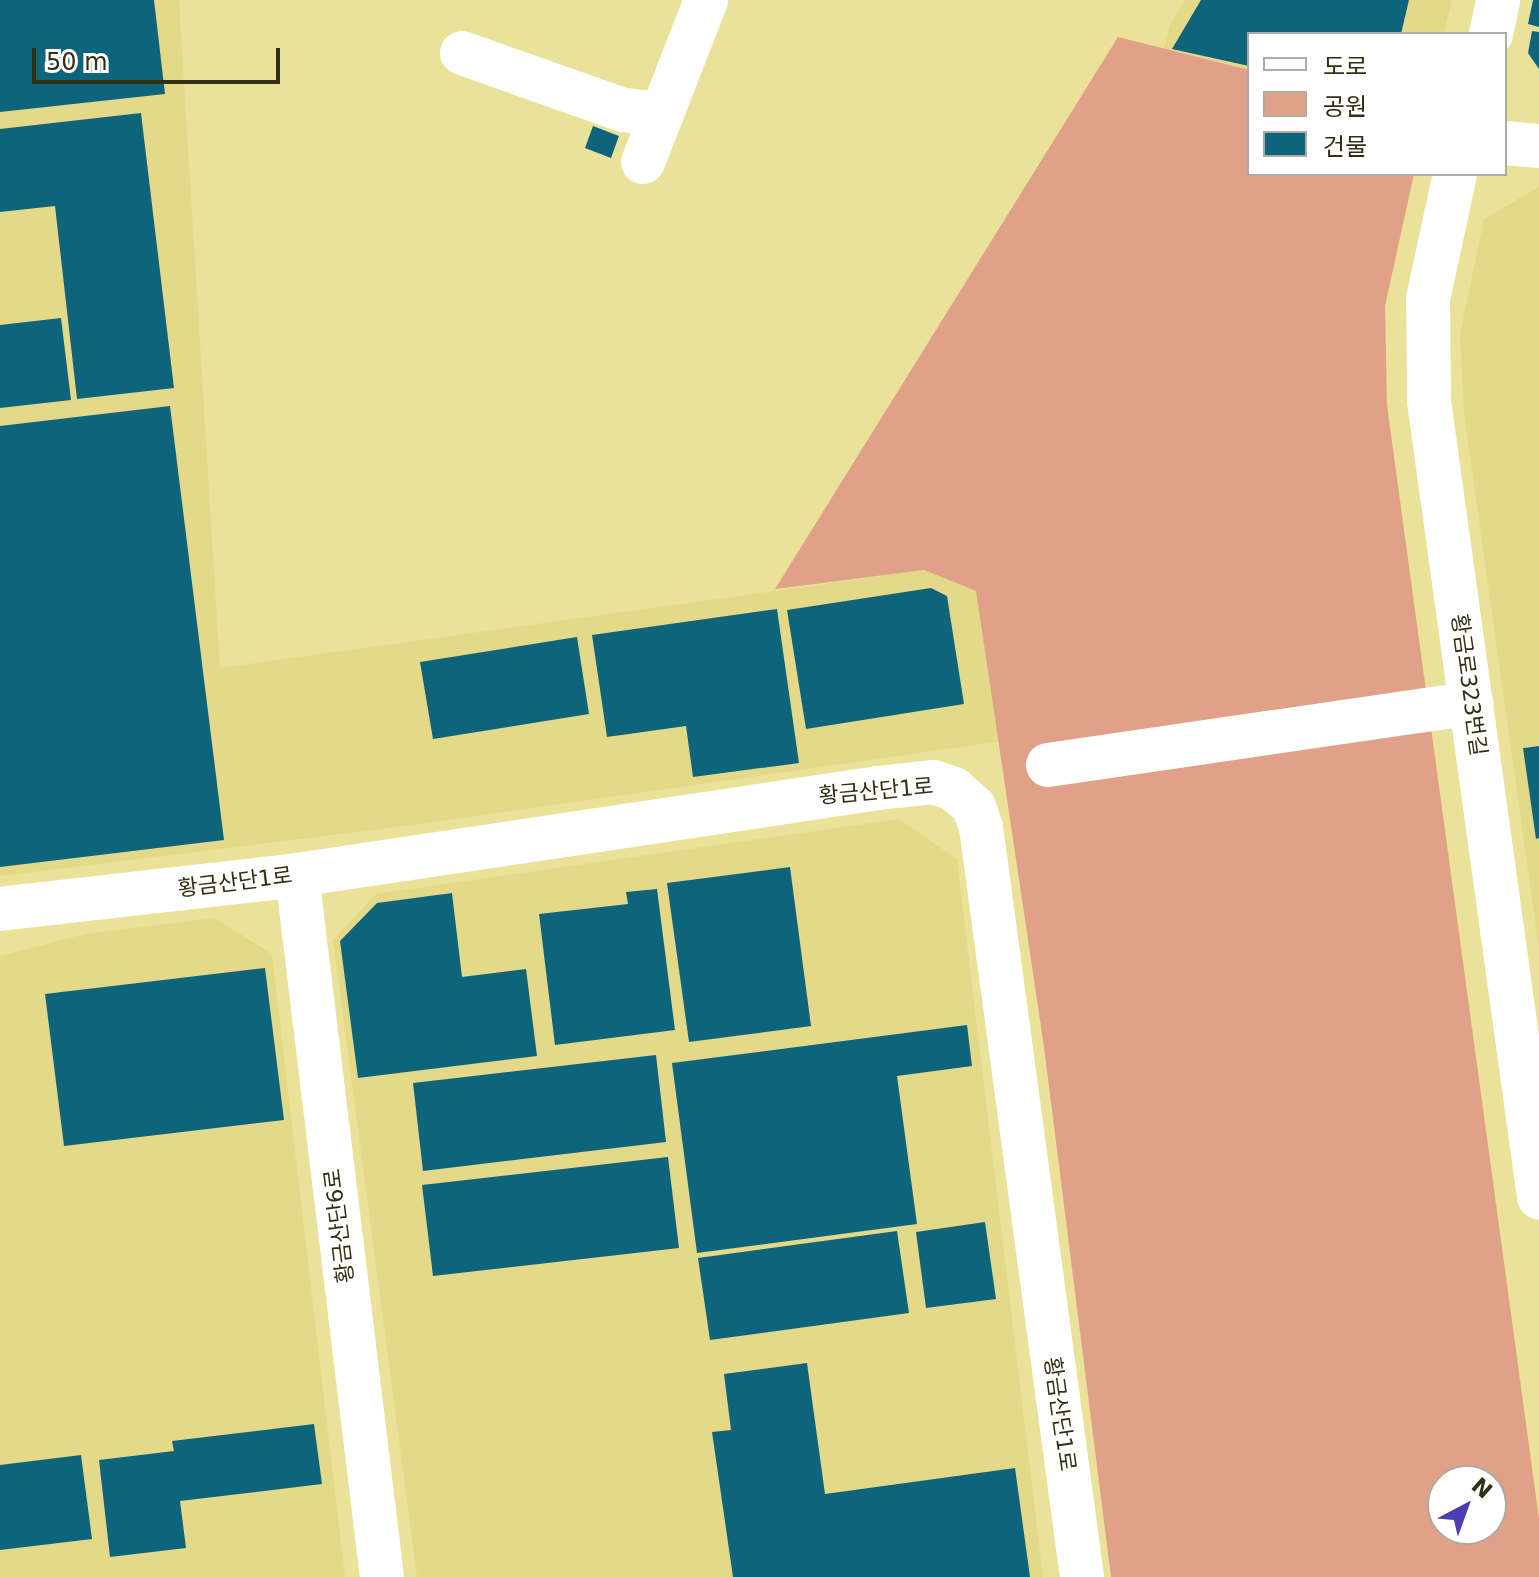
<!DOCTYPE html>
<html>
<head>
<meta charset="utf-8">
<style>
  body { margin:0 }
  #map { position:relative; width:1539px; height:1577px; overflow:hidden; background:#ebe299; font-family:"DejaVu Sans","Noto Sans KR",sans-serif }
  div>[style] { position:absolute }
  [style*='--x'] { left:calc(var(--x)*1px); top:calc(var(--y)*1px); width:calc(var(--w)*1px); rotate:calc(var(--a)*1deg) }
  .built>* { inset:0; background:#e4d988 }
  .green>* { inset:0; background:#e1a188 }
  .building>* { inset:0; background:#0e657b }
  .minor>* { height:44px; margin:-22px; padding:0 22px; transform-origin:22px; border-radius:22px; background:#fff }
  span { translate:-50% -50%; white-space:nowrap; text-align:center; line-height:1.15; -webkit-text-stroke:8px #fff; paint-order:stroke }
  .street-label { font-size:22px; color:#332f12 }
  .legend { position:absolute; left:1247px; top:32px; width:260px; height:144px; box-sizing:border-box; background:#fff; border:2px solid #adaca0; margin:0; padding:10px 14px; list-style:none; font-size:24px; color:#332f12 }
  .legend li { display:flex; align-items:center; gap:16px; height:40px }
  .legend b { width:40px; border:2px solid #adaca0 }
  .north { position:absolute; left:1427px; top:1465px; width:80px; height:80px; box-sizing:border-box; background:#fff; border:2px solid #adaca0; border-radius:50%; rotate:41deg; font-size:22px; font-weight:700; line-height:32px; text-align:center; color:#332f12 }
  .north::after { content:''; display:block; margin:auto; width:28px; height:36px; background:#4b3db4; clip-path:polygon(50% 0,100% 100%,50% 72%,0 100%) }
  .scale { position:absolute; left:32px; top:48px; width:248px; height:36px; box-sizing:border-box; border:4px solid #332f12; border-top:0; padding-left:10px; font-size:24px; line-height:28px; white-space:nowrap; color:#332f12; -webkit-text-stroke:6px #fff; paint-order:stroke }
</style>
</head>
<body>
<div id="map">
  <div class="built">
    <div style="clip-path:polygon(0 0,179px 0,220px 668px,925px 570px,976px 591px,1002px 741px,413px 825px,0 876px)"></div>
    <div style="clip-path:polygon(1185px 0,1452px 0,1444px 34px,1249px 34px,1249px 70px,1164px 50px,1170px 25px)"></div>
    <div style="clip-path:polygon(1539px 187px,1539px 949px,1464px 414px,1460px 334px,1484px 219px)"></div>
    <div style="clip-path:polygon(899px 819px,957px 859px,1043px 1577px,417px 1577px,333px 940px,376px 894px)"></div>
    <div style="clip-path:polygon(215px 918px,272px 954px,345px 1577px,0 1577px,0 956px,85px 934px)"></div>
  </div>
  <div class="green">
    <div style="clip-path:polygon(evenodd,1118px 37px,1249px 70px,1249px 174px,1414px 174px,1385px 306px,1387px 405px,1539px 1519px,1539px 1577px,1111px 1577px,1044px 1047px,976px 591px,924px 570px,775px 589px,1118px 37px,1443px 1481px,1491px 1481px,1491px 1529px,1443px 1529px,1443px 1481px)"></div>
  </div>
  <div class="building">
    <div style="clip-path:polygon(0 0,154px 0,165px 94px,0 112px)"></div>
    <div style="clip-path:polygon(1201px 0,1409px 0,1401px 34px,1249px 34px,1249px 66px,1172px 49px)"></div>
    <div style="clip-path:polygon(1533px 0,1539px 0,1539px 27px,1528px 24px)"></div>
    <div style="clip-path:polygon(1532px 31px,1539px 32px,1539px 69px,1528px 53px)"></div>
    <div style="clip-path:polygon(141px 113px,174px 388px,77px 399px,55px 206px,0 212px,0 129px)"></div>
    <div style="clip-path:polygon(593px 126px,619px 136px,611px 158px,585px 148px)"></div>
    <div style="clip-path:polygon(61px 318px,71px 400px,0 408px,0 325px)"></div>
    <div style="clip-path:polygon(170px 406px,224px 840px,0 867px,0 426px)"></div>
    <div style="clip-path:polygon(931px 588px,947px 596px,964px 704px,806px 729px,787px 610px)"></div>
    <div style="clip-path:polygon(777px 609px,799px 763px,693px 777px,686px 726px,607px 737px,592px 635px)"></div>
    <div style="clip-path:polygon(577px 637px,589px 714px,433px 739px,420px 662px)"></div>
    <div style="clip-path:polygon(1539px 746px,1539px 838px,1536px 839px,1523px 748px)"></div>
    <div style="clip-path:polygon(790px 867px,811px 1026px,689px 1042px,667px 883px)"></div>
    <div style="clip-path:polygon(657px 889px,675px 1030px,555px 1045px,539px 914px,628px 904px,626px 892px)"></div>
    <div style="clip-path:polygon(452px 893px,462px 977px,526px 969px,537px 1056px,358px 1078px,340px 941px,377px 903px)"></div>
    <div style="clip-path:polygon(265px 968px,284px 1120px,64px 1146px,45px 994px)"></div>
    <div style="clip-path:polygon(967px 1025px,972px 1066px,897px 1076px,917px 1224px,697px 1253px,672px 1063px)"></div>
    <div style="clip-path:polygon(656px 1055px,666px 1142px,423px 1171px,413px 1083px)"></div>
    <div style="clip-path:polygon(668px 1157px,679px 1248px,433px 1276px,422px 1185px)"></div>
    <div style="clip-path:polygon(985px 1222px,996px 1299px,926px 1308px,916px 1232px)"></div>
    <div style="clip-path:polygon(897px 1231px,909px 1313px,710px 1340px,698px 1258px)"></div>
    <div style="clip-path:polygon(807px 1363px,825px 1494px,1015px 1468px,1030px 1577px,733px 1577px,712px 1432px,731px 1430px,724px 1374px)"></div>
    <div style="clip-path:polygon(314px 1424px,322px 1484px,180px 1501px,186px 1548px,110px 1557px,99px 1460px,174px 1451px,172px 1441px)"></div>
    <div style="clip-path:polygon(81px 1455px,92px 1539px,0 1550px,0 1465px)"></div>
  </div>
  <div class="minor">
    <div style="--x:1491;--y:34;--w:35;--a:-78"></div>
    <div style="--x:462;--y:53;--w:171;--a:19.5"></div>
    <div style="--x:623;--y:110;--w:39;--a:6"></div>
    <div style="--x:1505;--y:143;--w:34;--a:5"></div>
    <div style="--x:643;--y:162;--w:174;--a:-68.7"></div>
    <div style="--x:1455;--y:174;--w:128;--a:102.2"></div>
    <div style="--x:1428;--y:299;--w:102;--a:89.4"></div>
    <div style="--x:1429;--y:401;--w:804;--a:82.13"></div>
    <div style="--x:1048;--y:765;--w:428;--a:-8.3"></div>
    <div style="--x:297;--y:875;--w:707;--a:83.1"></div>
    <div style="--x:0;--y:909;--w:299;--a:-6.5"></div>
    <div style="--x:297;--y:875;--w:588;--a:-8.5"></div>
    <div style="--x:879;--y:788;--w:54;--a:-6.3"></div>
    <div style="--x:933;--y:782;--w:22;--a:18"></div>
    <div style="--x:954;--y:789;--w:27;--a:42"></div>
    <div style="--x:974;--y:807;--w:21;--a:71"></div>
    <div style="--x:981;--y:827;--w:757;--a:82.33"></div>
  </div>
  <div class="street-label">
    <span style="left:1469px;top:685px;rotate:82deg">황금로323번길</span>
    <span style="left:876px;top:791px;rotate:-5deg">황금산단1로</span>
    <span style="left:235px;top:882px;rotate:-7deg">황금산단1로</span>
    <span style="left:339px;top:1226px;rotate:-97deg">황금산단6로</span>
    <span style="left:1060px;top:1414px;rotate:82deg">황금산단1로</span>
  </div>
  <ul class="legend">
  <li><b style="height:10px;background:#fff"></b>도로</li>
  <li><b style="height:22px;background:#e1a188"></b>공원</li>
  <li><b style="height:22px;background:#0e657b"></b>건물</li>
  </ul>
  <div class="north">N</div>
  <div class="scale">50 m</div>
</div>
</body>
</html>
